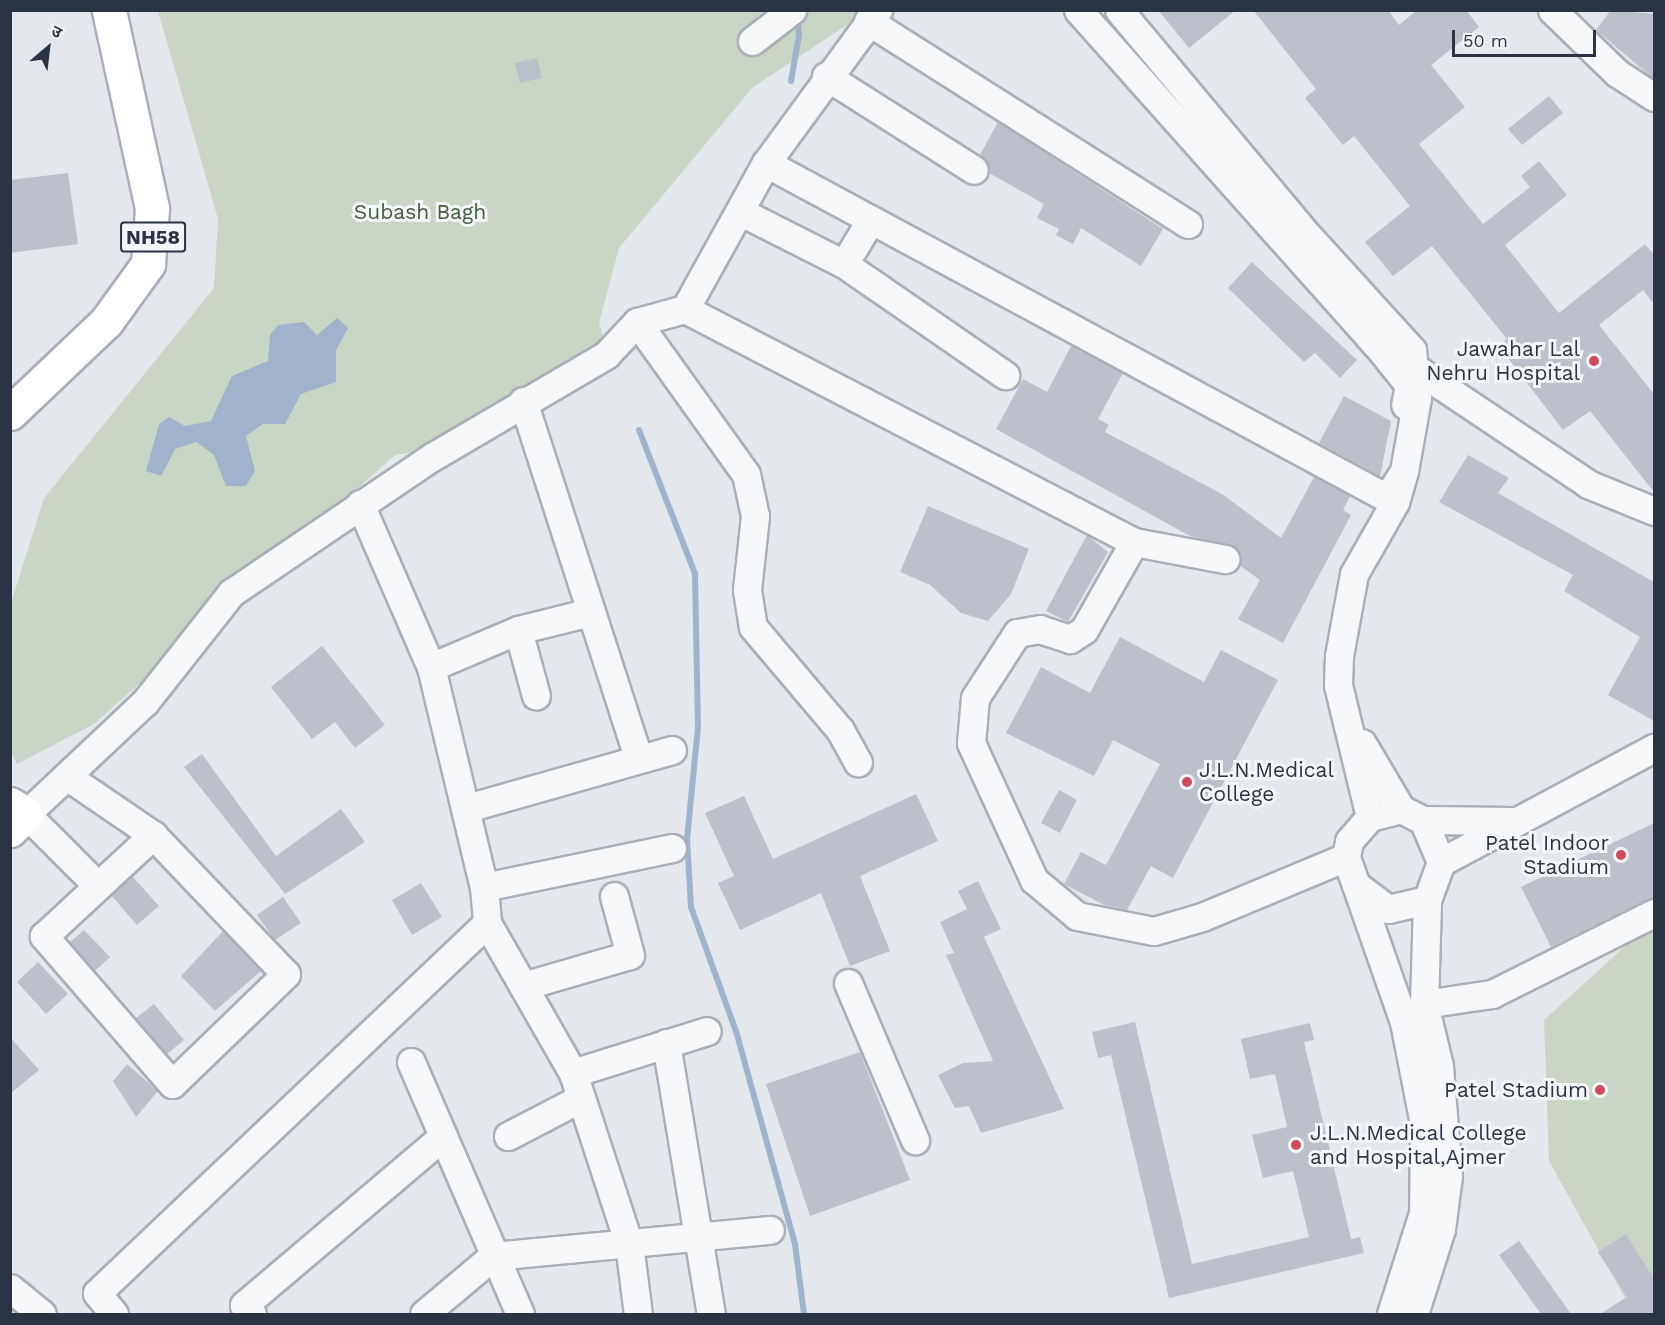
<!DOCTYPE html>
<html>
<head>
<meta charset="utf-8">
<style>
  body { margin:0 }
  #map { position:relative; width:1665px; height:1325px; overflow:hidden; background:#e4e7ec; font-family:"Work Sans","Noto Sans Devanagari",sans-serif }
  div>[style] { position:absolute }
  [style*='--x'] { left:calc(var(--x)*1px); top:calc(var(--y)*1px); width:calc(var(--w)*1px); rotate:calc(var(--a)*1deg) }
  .green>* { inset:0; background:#c9d6c5 }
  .water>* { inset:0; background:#9fb4cc }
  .stream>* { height:6px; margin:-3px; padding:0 3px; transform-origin:3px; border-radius:3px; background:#9fb4cc }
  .building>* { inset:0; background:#bbc0ca }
  .roads { filter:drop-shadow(2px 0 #a9aeb7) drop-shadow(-2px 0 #a9aeb7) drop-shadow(0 2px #a9aeb7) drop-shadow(0 -2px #a9aeb7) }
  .minor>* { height:27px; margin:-13.5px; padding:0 13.5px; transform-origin:13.5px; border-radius:13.5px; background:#f7f8fa }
  .highway>* { height:33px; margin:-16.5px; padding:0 16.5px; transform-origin:16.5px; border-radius:16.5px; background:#fff }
  .dots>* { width:16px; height:16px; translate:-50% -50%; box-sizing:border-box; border:3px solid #f4f6f9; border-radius:50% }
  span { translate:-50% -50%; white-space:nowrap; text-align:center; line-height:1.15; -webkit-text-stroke:6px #f4f6f9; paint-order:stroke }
  .shield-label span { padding:2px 4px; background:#f4f6f9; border:2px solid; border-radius:4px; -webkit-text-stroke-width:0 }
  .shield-label { font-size:20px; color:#2b3445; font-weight:700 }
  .park-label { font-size:21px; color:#3f6138 }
  .poi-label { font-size:21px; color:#2b3445 }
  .right { translate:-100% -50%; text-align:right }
  .left { translate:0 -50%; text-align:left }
  .frame { position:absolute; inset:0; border:12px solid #2b3445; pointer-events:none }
  .north { position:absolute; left:18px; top:18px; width:60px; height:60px; -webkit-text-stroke:4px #f4f6f9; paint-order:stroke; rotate:28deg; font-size:16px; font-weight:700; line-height:24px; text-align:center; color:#2b3445 }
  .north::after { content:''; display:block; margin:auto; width:21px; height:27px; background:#2b3445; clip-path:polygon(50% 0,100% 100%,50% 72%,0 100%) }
  .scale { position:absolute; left:1452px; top:30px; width:144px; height:27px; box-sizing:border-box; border:3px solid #2b3445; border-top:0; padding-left:8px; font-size:18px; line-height:21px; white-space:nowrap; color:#2b3445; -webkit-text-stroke:4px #f4f6f9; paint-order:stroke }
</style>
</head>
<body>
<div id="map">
  <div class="green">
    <div style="clip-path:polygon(158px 11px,868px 11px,752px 88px,619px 248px,599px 323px,612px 361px,483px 441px,395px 455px,94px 724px,17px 764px,11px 752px,11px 603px,44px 498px,214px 288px,218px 219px)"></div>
    <div style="clip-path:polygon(1654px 920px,1654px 1314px,1634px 1314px,1549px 1161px,1544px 1020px)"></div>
  </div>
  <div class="water">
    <div style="clip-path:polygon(337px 318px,348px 328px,336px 350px,336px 382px,301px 394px,285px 424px,263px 424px,246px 436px,255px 471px,246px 486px,226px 486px,214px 455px,196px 442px,175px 449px,161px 476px,146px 471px,159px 424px,169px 417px,185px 426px,211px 421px,232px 376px,268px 361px,270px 335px,278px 325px,304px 322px,317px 335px)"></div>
  </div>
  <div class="stream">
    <div style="--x:791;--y:81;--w:47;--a:-80.1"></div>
    <div style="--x:799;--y:35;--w:18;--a:-96"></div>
    <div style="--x:639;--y:430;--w:155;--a:68.7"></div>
    <div style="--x:695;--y:574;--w:153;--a:88.9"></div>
    <div style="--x:698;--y:727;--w:113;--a:95.6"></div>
    <div style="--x:687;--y:839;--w:68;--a:86.6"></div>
    <div style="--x:691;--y:907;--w:132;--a:70.1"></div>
    <div style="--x:736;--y:1031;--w:221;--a:74.5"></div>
    <div style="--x:795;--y:1244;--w:71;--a:82.7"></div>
  </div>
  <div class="building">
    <div style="clip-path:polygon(1158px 10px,1236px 10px,1189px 48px)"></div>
    <div style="clip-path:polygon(1253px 10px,1388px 10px,1399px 25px,1417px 10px,1466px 10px,1479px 27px,1431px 65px,1465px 107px,1419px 144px,1483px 224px,1530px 187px,1521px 176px,1539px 161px,1567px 195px,1505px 245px,1559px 313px,1645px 244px,1654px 255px,1654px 304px,1643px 290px,1599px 325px,1654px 394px,1654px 492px,1590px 411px,1563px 430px,1498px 345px,1507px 339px,1432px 246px,1393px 276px,1365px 242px,1410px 206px,1354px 136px,1343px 145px,1305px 98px,1316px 89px)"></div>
    <div style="clip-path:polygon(1611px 10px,1654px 14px,1654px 79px,1596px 30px)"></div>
    <div style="clip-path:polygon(537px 58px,542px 78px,520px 83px,515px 63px)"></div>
    <div style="clip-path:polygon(1549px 96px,1563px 113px,1522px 145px,1508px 129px)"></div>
    <div style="clip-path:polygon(998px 122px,1163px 229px,1141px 266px,1081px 228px,1073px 244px,1056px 235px,1059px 229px,1037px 218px,1044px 204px,989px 173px,980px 155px)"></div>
    <div style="clip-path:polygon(68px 173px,78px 244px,10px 253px,10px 180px)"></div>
    <div style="clip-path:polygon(1252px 262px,1357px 360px,1340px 378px,1315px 353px,1304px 362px,1228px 288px)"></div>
    <div style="clip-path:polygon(1071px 346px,1123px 373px,1098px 419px,1109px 425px,1105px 432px,1222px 494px,1281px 538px,1314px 477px,1350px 496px,1343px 510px,1351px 515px,1283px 643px,1238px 619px,1260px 580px,1239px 565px,1235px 547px,1190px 536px,996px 429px,1023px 379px,1047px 392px)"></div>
    <div style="clip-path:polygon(1344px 396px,1391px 421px,1380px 476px,1319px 443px)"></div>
    <div style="clip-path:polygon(1468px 455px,1509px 478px,1498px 493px,1654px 582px,1654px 721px,1608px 695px,1640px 637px,1564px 591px,1573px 575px,1439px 502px)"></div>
    <div style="clip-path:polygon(928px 506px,1029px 549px,1011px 594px,988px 621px,961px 613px,930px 585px,900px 572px)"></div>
    <div style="clip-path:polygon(1087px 535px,1108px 552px,1068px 622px,1046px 611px)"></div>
    <div style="clip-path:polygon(1120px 637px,1204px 682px,1221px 650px,1278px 680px,1173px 878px,1151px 866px,1127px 910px,1104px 905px,1064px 884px,1081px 852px,1106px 865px,1160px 764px,1113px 740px,1094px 776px,1006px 733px,1041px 667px,1090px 693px)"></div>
    <div style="clip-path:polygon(322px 646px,385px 725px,355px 748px,335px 722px,312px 739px,271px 687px)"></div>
    <div style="clip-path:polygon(202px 754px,276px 856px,341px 809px,365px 842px,285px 894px,184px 767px)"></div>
    <div style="clip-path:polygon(1059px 790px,1077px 800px,1060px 833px,1041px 823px)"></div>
    <div style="clip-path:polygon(916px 794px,938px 841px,860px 876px,890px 951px,850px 966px,821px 893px,740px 930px,718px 883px,734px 876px,705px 813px,744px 796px,773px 859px)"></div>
    <div style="clip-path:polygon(1654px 823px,1654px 897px,1551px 947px,1521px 887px)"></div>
    <div style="clip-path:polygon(132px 876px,159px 906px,137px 925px,111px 895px)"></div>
    <div style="clip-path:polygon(978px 881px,1001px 929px,984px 937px,1064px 1109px,981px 1133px,969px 1106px,955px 1108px,938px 1075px,963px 1063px,993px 1061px,946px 955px,954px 953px,940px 922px,967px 909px,958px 891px)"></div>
    <div style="clip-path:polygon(421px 883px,442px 917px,412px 935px,392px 900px)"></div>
    <div style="clip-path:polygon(283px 897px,301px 923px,275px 940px,257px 915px)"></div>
    <div style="clip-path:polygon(84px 930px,110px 957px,95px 971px,70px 942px)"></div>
    <div style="clip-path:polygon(223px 931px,261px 971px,215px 1011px,181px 976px)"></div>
    <div style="clip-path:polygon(38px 962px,68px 994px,46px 1014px,17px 982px)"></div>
    <div style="clip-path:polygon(154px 1004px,184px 1040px,167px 1054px,136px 1018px)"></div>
    <div style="clip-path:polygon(1135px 1022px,1192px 1264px,1309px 1237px,1293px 1171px,1263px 1178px,1252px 1135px,1287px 1127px,1275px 1074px,1250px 1079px,1241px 1039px,1310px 1023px,1314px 1040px,1304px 1042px,1351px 1239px,1360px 1237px,1364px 1253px,1169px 1298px,1111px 1055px,1098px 1058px,1092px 1032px)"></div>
    <div style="clip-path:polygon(10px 1037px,39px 1070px,10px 1094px)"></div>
    <div style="clip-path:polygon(860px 1052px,910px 1180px,810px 1216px,766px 1084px)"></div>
    <div style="clip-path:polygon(127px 1064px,158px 1091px,136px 1117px,113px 1081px)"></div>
    <div style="clip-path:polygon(1626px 1234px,1654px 1279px,1654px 1314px,1600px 1314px,1627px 1297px,1598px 1252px)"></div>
    <div style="clip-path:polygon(1519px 1241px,1571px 1314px,1541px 1314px,1499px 1255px)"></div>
  </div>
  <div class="roads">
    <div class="minor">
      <div style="--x:1078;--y:10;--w:448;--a:48.3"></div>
      <div style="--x:1376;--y:344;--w:53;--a:51.2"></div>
      <div style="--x:1409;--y:385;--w:20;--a:101"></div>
      <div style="--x:1119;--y:10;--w:284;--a:50.1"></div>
      <div style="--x:1301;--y:228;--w:165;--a:47.7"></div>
      <div style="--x:1412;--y:350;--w:48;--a:84.1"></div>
      <div style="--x:1417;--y:398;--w:74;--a:100.1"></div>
      <div style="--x:1404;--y:471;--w:32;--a:106"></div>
      <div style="--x:1395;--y:502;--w:83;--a:119.7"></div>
      <div style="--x:1354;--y:574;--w:83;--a:100.4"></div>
      <div style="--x:1339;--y:656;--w:29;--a:92"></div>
      <div style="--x:1338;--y:685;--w:136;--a:76.4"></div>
      <div style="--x:1552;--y:10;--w:91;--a:44.1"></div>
      <div style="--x:1617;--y:73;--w:44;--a:33"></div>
      <div style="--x:868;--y:21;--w:379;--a:32.4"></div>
      <div style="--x:752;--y:41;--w:51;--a:-37.8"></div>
      <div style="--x:826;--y:76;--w:175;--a:32.4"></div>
      <div style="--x:766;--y:163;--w:706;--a:28.34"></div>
      <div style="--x:1387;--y:498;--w:25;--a:-58"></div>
      <div style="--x:743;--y:213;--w:113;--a:26.8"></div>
      <div style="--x:844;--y:264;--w:196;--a:34.6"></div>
      <div style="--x:844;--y:264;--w:50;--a:-58.8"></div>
      <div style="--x:685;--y:309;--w:506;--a:27.43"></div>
      <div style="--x:1134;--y:542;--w:93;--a:10.6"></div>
      <div style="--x:637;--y:322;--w:187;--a:54.4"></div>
      <div style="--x:746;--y:474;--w:43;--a:77.9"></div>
      <div style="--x:755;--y:516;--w:74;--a:96.2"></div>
      <div style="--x:747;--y:590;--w:37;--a:81"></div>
      <div style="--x:753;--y:627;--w:135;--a:49.8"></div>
      <div style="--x:840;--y:730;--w:37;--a:61"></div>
      <div style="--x:1418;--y:370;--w:205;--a:33.8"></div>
      <div style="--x:1588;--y:484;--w:71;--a:22.2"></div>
      <div style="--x:523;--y:401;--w:375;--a:72.1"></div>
      <div style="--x:360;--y:504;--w:178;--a:66.5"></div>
      <div style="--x:431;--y:667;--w:226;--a:76.5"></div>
      <div style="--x:484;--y:887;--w:36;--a:85"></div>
      <div style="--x:487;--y:923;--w:173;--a:60.2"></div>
      <div style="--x:573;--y:1073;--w:180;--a:71.9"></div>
      <div style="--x:629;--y:1244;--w:71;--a:82.7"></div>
      <div style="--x:1134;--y:542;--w:101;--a:119.6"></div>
      <div style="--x:1084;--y:630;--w:17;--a:147"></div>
      <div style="--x:1070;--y:639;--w:32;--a:-162"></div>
      <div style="--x:1040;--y:629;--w:23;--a:170"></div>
      <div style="--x:1017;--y:633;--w:77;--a:122.9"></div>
      <div style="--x:975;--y:698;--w:45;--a:95.1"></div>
      <div style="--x:971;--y:743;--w:151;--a:65.3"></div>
      <div style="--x:1034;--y:880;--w:56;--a:39.9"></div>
      <div style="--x:1077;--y:916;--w:78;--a:11"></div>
      <div style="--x:1154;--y:931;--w:50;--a:-16.3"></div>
      <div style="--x:1202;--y:917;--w:156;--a:-22.6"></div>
      <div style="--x:518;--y:630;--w:68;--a:74.7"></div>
      <div style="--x:431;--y:667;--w:95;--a:-23"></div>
      <div style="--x:518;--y:630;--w:74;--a:-14"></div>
      <div style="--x:1362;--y:743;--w:77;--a:59.4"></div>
      <div style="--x:68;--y:777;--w:103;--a:34.3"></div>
      <div style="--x:153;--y:835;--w:192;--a:46.3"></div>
      <div style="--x:286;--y:974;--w:158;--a:136"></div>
      <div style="--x:172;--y:1084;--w:196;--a:-130.9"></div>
      <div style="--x:44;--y:936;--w:149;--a:-42.8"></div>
      <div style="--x:467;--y:808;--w:213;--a:-15.8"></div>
      <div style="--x:1401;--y:809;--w:25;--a:27"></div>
      <div style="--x:1423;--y:820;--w:46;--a:66.8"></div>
      <div style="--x:1441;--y:862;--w:40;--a:110.2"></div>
      <div style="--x:1427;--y:900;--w:40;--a:167"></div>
      <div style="--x:1388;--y:909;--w:40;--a:-143"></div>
      <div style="--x:1356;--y:885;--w:30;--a:-110"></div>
      <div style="--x:1346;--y:857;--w:16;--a:-79"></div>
      <div style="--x:1349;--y:841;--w:32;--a:-49"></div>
      <div style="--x:1370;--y:817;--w:32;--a:-14"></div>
      <div style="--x:1423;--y:820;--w:88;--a:0.7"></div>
      <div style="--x:1441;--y:862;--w:242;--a:-28.2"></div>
      <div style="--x:1356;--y:885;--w:145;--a:70.7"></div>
      <div style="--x:1404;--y:1022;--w:104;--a:78.9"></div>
      <div style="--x:1424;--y:1124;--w:89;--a:90.6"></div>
      <div style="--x:1423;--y:1213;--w:106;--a:107.6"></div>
      <div style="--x:98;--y:886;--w:102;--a:-135"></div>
      <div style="--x:26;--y:814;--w:163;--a:-43.3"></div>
      <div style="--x:145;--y:702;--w:139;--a:-51.7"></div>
      <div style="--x:231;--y:593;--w:243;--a:-34.1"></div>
      <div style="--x:432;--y:457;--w:202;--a:-30.4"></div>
      <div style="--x:606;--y:355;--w:45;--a:-46.8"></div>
      <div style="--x:637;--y:322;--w:50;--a:-15.2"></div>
      <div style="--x:685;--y:309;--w:167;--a:-61"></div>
      <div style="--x:766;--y:163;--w:190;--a:-53.8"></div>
      <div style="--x:484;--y:887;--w:192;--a:-11.7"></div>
      <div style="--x:848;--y:983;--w:171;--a:66.9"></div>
      <div style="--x:523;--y:986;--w:111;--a:-16.2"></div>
      <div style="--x:630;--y:955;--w:61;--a:-105.2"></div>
      <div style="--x:1424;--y:1004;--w:69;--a:-8.4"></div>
      <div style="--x:1492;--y:994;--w:181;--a:-26.6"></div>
      <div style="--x:666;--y:1043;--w:275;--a:80.6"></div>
      <div style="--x:411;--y:1062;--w:275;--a:66.6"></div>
      <div style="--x:573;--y:1073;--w:140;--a:-17.4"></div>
      <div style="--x:508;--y:1136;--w:82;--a:-27.5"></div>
      <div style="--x:10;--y:1288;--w:41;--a:39.1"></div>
      <div style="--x:114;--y:1314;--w:27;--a:-129"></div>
      <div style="--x:97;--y:1293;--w:538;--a:-43.49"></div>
      <div style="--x:252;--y:1314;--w:12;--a:-132"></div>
      <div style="--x:244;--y:1305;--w:261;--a:-40.3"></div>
      <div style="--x:424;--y:1314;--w:90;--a:-40"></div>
      <div style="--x:493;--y:1256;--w:278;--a:-5.4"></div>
      <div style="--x:1414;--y:1314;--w:89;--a:-72.4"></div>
      <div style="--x:1441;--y:1229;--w:53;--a:-82.5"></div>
      <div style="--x:1448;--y:1176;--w:110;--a:-94.7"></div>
      <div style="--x:1439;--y:1066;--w:64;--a:-103.6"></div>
      <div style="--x:1424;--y:1004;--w:104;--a:-88.3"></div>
    </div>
    <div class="highway">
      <div style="--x:10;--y:413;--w:132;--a:-43.5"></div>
      <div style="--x:106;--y:322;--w:72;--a:-54.1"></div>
      <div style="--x:148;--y:264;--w:56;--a:-85.9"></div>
      <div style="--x:152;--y:208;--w:203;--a:-102.3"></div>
      <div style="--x:10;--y:804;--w:19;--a:32"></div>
      <div style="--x:26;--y:814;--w:23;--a:135"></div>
    </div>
  </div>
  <div class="dots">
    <div style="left:1594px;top:361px;background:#d1495b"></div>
    <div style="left:1187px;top:782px;background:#d1495b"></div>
    <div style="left:1621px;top:855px;background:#d1495b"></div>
    <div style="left:1600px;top:1090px;background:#d1495b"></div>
    <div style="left:1296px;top:1145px;background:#d1495b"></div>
  </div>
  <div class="shield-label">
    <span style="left:153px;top:237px">NH58</span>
  </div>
  <div class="park-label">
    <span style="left:420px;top:212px">Subash Bagh</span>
  </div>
  <div class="poi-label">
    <span class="right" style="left:1580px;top:361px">Jawahar Lal<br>Nehru Hospital</span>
    <span class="left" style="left:1199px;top:782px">J.L.N.Medical<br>College</span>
    <span class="right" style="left:1609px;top:855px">Patel Indoor<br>Stadium</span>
    <span class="right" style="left:1588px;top:1090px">Patel Stadium</span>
    <span class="left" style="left:1310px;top:1145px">J.L.N.Medical College<br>and Hospital,Ajmer</span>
  </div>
  <div class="frame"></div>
  <div class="north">उ</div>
  <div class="scale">50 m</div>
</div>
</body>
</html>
